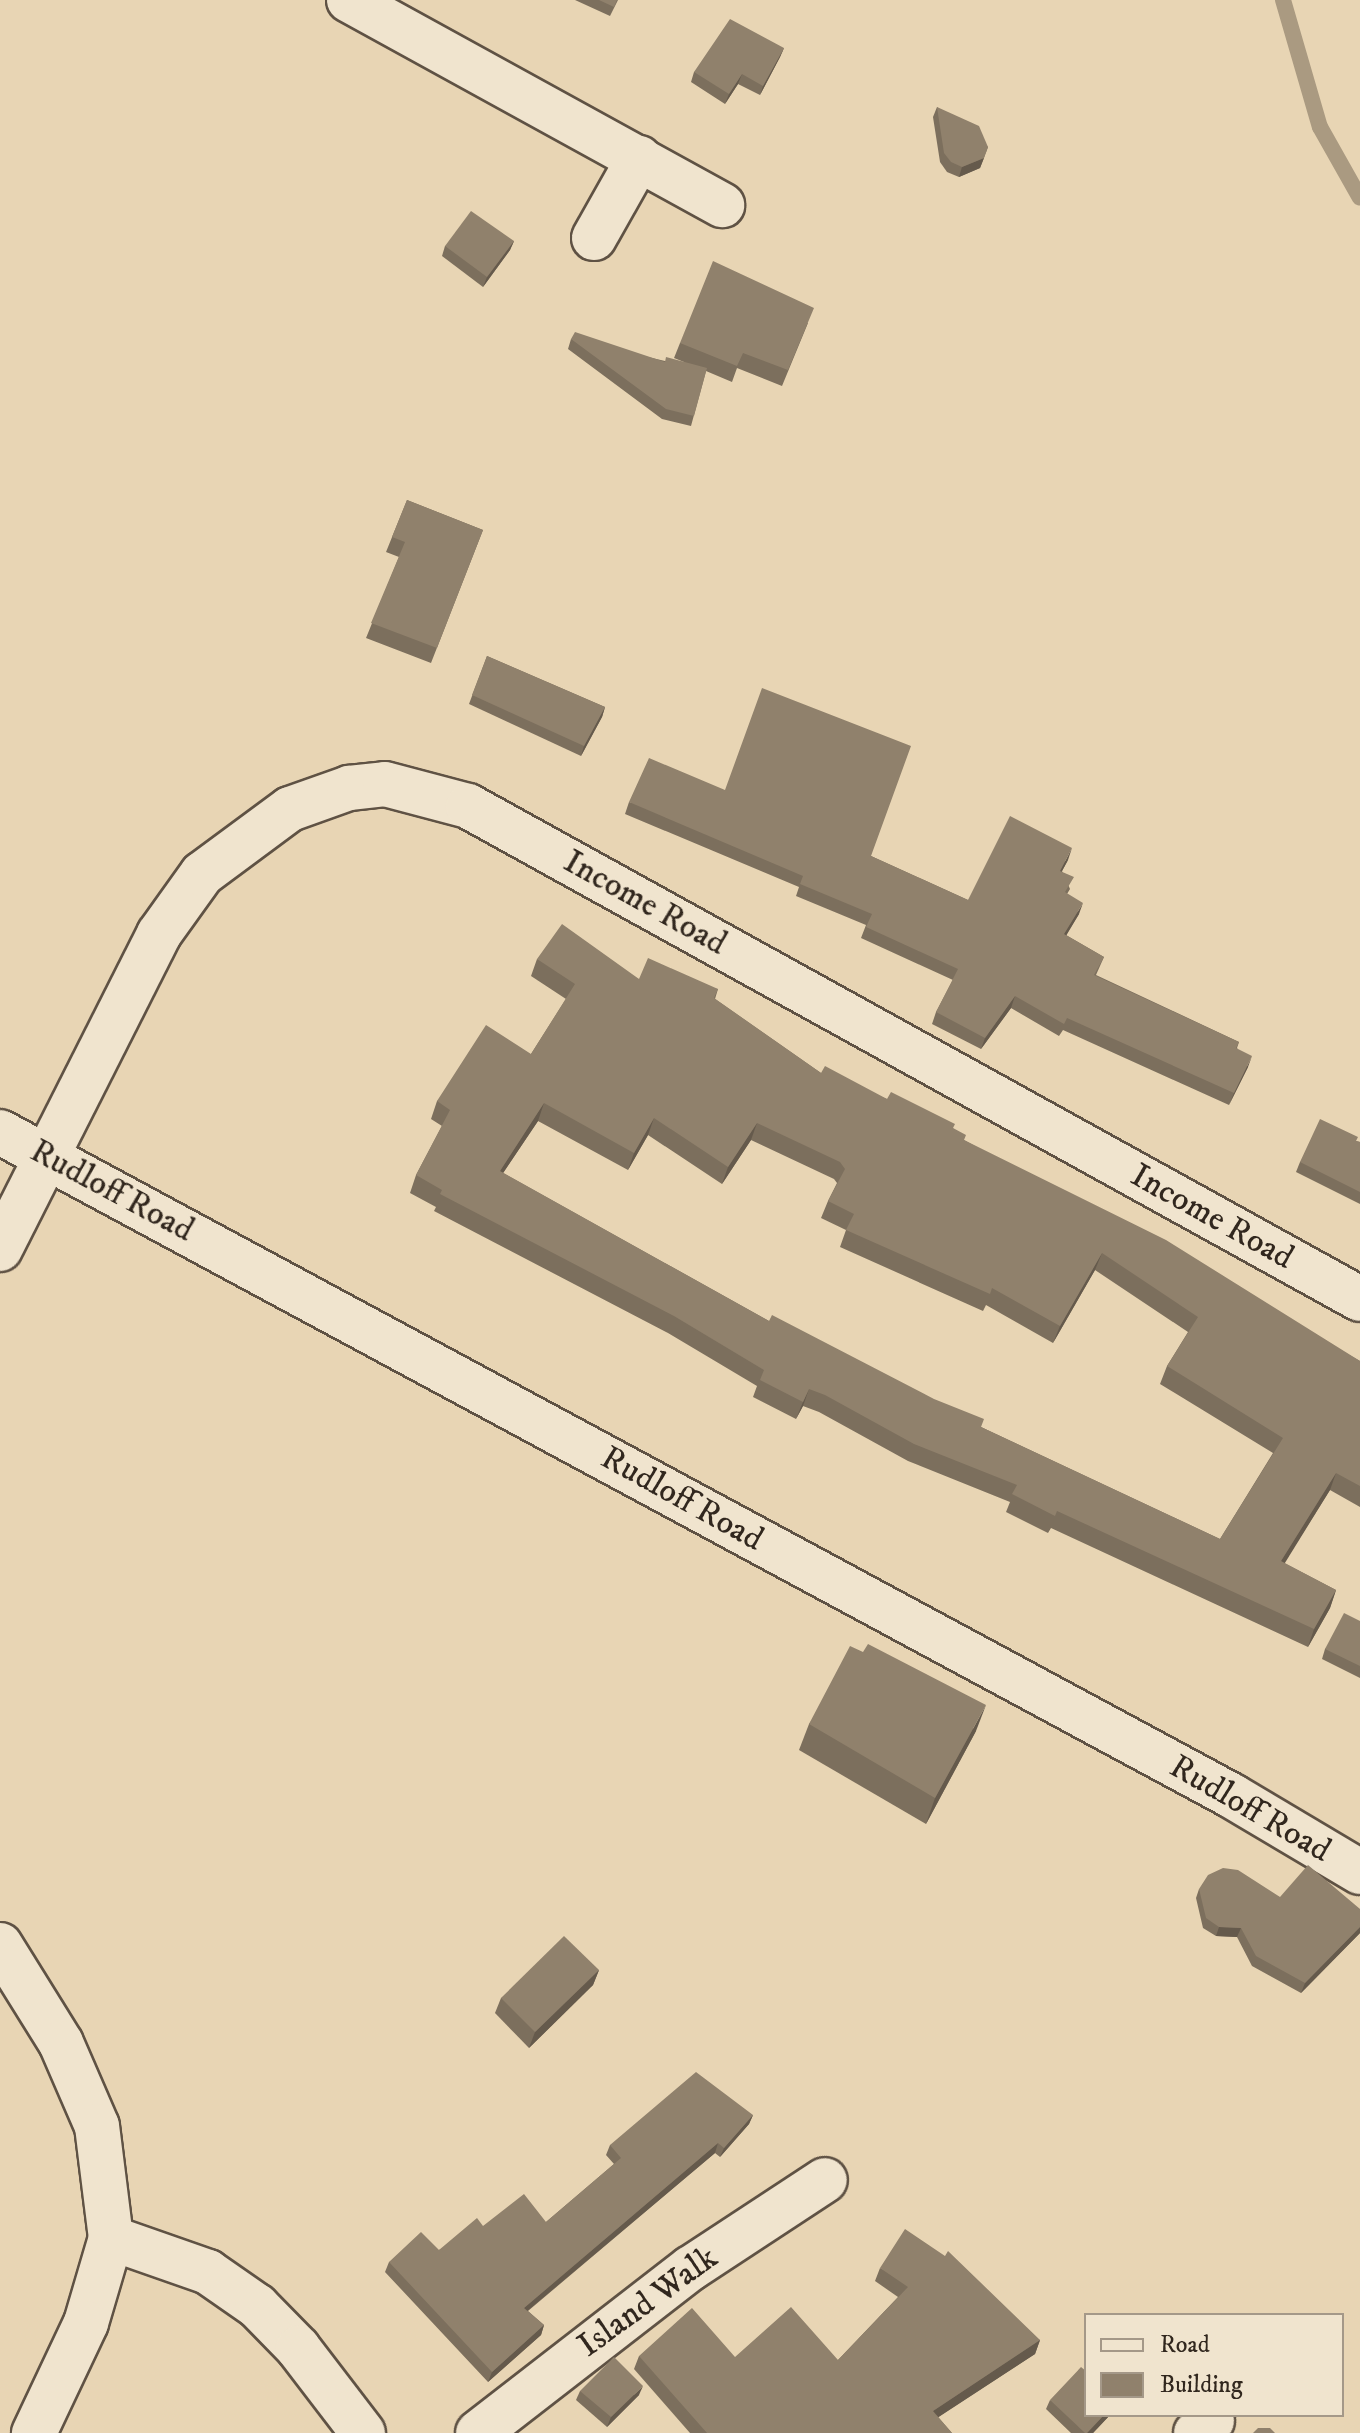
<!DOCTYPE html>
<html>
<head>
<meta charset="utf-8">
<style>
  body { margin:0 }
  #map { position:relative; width:1360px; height:2433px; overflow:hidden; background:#e8d5b4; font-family:"IM FELL DW Pica",serif }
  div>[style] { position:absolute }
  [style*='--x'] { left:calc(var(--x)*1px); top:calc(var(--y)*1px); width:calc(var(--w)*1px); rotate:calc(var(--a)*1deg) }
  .stream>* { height:16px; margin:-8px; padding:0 8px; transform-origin:8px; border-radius:8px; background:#aa9a81 }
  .roads { filter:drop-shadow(2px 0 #5f5244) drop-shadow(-2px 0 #5f5244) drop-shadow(0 2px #5f5244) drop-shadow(0 -2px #5f5244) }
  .street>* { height:44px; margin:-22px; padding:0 22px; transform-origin:22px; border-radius:22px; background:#f0e4ce }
  .wall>* { inset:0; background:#7c6f5d }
  .shaded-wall>* { inset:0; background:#655a4c }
  .building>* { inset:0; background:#90816c }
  span { translate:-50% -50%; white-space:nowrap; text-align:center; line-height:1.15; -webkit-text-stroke:6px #f0e4ce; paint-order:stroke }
  .street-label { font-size:34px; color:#31271e }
  .legend { position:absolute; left:1084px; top:2313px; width:260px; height:104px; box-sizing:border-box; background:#f0e4ce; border:2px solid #a49888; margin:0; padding:10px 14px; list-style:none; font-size:24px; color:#31271e }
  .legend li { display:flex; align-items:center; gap:16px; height:40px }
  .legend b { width:40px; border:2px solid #a49888 }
</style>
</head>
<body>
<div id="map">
  <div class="stream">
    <div style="--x:1283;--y:0;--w:132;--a:73.8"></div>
    <div style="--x:1320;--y:127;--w:81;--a:60.6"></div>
  </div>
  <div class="roads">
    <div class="street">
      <div style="--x:349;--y:0;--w:426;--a:28.8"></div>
      <div style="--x:594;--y:238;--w:92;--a:-60.6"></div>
      <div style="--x:0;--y:1132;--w:1400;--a:28.32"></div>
      <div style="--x:1232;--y:1796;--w:149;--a:30.7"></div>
      <div style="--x:0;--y:1249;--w:353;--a:-63.2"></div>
      <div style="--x:159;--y:934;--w:74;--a:-54.4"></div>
      <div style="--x:202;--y:874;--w:109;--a:-36.5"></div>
      <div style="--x:290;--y:809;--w:63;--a:-19.6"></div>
      <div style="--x:349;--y:788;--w:36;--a:-6"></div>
      <div style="--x:385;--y:784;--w:86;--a:14.8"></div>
      <div style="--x:468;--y:806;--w:1019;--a:28.93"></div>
      <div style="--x:0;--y:1945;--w:115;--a:58.1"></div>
      <div style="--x:61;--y:2043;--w:90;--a:66.6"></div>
      <div style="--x:97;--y:2126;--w:113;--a:82.9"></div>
      <div style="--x:111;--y:2238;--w:89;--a:106.4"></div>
      <div style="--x:86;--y:2323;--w:122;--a:115.3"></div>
      <div style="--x:111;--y:2238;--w:103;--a:19.3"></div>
      <div style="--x:208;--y:2272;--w:60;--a:34.8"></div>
      <div style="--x:257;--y:2306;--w:59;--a:45.7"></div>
      <div style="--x:298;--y:2348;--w:107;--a:52.6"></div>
      <div style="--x:478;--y:2433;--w:269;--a:-37.8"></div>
      <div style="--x:691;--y:2268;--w:160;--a:-33.3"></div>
      <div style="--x:1196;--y:2433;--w:20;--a:-37"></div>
    </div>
  </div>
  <div class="wall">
    <div style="clip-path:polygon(575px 0,618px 0,610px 16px)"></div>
    <div style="clip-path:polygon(784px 48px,780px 57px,760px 95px,738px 84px,725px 104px,691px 82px,694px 72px)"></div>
    <div style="clip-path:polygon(937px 107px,988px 147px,980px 168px,959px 177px,947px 172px,940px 162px,933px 117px)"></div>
    <div style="clip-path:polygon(514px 241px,510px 250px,483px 287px,442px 256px,445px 246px)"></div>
    <div style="clip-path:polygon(808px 323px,782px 386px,737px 368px,732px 382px,706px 371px,691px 426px,662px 419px,568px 349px,571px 339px,665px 361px,684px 362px,674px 358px,680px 343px)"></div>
    <div style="clip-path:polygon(407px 500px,483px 530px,431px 663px,366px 638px,399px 557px,386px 552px)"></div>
    <div style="clip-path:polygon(487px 656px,605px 707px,602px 717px,581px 756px,469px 704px)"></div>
    <div style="clip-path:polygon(629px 802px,871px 856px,968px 900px,1068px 860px,1062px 871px,1070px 889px,1067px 894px,1079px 914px,1066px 935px,1104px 957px,1096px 975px,1239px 1042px,1237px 1048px,1248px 1067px,1229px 1105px,1063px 1030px,1059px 1036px,1011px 1008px,981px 1049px,932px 1024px,936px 1012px,953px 980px,861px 938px,866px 925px,796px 896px,799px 887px,625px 814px)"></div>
    <div style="clip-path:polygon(evenodd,537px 959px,639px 979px,718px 989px,715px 999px,821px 1073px,887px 1099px,954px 1129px,964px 1140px,1360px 1361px,1360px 1507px,1330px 1490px,1284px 1563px,1336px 1590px,1330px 1608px,1308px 1647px,1051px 1528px,1048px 1533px,1006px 1512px,1010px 1502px,908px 1461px,819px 1412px,803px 1406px,796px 1419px,753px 1397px,757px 1386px,668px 1333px,434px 1211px,436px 1207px,410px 1193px,416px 1175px,442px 1126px,431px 1119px,437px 1101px,531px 1054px,566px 999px,531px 976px,537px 959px,538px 1121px,628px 1170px,648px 1135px,722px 1184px,751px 1140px,834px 1179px,837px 1183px,828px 1201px,821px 1218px,846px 1230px,840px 1247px,983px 1311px,986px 1305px,1053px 1343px,1095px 1270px,1188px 1332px,1167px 1366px,1160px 1384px,1273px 1453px,1220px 1539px,981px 1427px,769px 1321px,503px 1173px,538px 1121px)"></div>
    <div style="clip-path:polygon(1356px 1141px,1360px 1142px,1360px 1204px,1296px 1172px,1300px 1162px)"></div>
    <div style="clip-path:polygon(1360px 1621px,1360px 1678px,1322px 1659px,1325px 1649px)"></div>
    <div style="clip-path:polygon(863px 1652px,976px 1731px,926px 1824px,799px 1750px,809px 1724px)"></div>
    <div style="clip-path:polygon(1199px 1889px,1280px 1897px,1360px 1909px,1360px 1933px,1301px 1993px,1252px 1966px,1237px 1937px,1216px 1936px,1203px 1928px,1196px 1898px)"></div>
    <div style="clip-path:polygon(599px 1970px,593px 1985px,529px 2048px,495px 2013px,501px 1998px)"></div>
    <div style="clip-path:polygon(753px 2115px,749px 2124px,720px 2157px,715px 2153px,528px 2311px,544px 2325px,541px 2335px,488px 2382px,385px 2272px,389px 2262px,439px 2250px,483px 2226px,546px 2222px,614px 2164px,606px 2155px,610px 2145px)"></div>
    <div style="clip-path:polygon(880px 2268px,1040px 2340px,1035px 2354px,938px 2417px,952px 2433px,690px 2433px,634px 2369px,639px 2356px,838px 2360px,898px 2297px,875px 2281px)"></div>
    <div style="clip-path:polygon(580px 2391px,639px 2395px,607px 2427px,576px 2400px)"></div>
    <div style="clip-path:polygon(1050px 2400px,1086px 2415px,1110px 2415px,1093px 2433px,1071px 2433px,1046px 2409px)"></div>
  </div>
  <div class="shaded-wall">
    <div style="clip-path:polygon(784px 48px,780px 57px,760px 95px,763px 86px)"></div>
    <div style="clip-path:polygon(742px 74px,738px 84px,725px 104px,729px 94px)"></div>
    <div style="clip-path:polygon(984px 158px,980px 168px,959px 177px,962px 167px)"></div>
    <div style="clip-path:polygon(514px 241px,510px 250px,483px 287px,487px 277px)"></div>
    <div style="clip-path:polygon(605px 707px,602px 717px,581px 756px,584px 746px)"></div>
    <div style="clip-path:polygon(1072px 848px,1068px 860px,1056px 882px,1060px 871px)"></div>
    <div style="clip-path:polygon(1083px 903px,1079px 914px,1060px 946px,1064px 934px)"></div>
    <div style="clip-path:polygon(1015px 996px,1011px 1008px,981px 1049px,985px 1038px)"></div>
    <div style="clip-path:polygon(1252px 1056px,1248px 1067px,1229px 1105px,1234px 1093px)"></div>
    <div style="clip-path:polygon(544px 1103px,538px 1121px,493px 1188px,500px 1171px)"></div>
    <div style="clip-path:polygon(654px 1118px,648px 1135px,628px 1170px,634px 1153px)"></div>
    <div style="clip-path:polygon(757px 1123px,751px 1140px,722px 1184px,728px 1167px)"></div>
    <div style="clip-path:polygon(1102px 1253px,1095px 1270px,1053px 1343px,1060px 1326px)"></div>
    <div style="clip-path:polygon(809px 1389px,803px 1406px,796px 1419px,803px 1402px)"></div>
    <div style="clip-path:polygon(1336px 1473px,1330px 1490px,1275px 1579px,1281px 1561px)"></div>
    <div style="clip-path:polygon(1336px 1590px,1330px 1608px,1308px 1647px,1314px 1629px)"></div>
    <div style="clip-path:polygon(986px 1705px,976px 1731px,926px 1824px,935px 1798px)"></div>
    <div style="clip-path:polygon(1219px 1927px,1241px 1928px,1237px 1937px,1216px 1936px)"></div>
    <div style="clip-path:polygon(1360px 1927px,1360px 1933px,1301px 1993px,1305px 1983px)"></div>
    <div style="clip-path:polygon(599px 1970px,593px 1985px,529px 2048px,535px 2032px)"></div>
    <div style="clip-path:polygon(753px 2115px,749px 2124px,720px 2157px,724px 2148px)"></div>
    <div style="clip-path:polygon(718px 2143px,715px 2153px,520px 2317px,524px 2308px)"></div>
    <div style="clip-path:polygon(544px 2325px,541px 2335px,488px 2382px,492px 2372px)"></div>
    <div style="clip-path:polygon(1040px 2340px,1035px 2354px,928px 2424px,933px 2411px)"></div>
    <div style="clip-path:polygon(643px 2386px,639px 2395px,607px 2427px,611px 2417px)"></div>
    <div style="clip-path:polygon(1104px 2415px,1110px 2415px,1093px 2433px,1087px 2433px)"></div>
  </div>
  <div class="building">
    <div style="clip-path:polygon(599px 0,617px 0,614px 7px)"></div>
    <div style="clip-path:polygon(730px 19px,784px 48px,763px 86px,742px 74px,729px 94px,694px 72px)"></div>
    <div style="clip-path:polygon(937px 107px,979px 126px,988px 147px,984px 158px,962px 167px,951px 162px,944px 153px)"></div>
    <div style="clip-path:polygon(471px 211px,514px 241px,487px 277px,445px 246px)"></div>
    <div style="clip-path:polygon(713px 261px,814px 308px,788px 370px,743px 353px,737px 366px,680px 343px)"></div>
    <div style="clip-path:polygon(575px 332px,665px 362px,666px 357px,707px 368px,694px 416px,666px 409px,571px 339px)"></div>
    <div style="clip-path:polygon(407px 500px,483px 530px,437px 648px,371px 623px,405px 542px,392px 537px)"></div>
    <div style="clip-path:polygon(487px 656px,605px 707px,584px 746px,472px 695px)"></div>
    <div style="clip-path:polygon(762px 688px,911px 746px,871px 856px,968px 900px,1010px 816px,1072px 848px,1060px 871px,1074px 877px,1065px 892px,1083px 903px,1064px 934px,1104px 957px,1094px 975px,1239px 1042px,1236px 1048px,1252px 1056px,1234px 1093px,1067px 1018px,1064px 1024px,1015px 996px,985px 1038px,936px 1012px,958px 969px,866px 927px,872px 914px,800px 884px,803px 876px,629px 802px,649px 758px,725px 790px)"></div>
    <div style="clip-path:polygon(evenodd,562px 924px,639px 979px,648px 958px,718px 989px,714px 998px,821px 1073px,825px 1066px,887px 1099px,891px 1092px,955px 1124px,953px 1128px,966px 1135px,964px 1140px,1166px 1240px,1360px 1361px,1360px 1486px,1336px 1473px,1281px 1561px,1336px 1590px,1314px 1629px,1057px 1511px,1055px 1516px,1012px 1494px,1017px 1485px,914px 1444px,825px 1395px,809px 1389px,803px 1402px,760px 1380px,764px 1370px,674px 1316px,440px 1194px,442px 1190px,416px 1175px,450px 1110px,437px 1101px,486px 1025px,531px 1054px,575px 984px,537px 959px,562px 924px,544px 1103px,634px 1153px,654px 1118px,728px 1167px,757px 1123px,840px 1162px,845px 1169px,828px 1201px,854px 1214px,846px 1230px,990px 1294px,992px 1288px,1060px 1326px,1102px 1253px,1198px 1317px,1167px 1366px,1283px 1438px,1220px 1539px,981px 1427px,984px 1419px,934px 1399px,772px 1315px,769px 1321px,500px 1171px,544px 1103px)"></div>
    <div style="clip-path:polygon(1320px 1119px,1358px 1137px,1356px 1141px,1360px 1142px,1360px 1192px,1300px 1162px)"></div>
    <div style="clip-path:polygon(1344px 1613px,1360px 1621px,1360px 1666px,1325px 1649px)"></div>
    <div style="clip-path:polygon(868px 1644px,986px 1705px,935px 1798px,809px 1724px,850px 1646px,863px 1652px)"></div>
    <div style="clip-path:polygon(1308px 1865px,1360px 1909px,1360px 1927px,1305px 1983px,1256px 1956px,1241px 1928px,1219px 1927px,1206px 1918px,1199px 1889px,1208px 1875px,1223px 1868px,1238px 1870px,1280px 1897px)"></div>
    <div style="clip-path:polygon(564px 1936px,599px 1970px,535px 2032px,501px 1998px)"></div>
    <div style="clip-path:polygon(696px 2072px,753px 2115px,724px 2148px,718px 2143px,524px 2308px,544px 2325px,492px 2372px,389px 2262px,421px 2232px,439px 2250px,477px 2218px,483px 2226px,524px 2194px,546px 2222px,621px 2158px,610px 2145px)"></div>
    <div style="clip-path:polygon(905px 2229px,945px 2256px,948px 2251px,1040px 2340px,933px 2411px,952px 2433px,707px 2433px,639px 2356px,692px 2308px,735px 2357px,791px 2307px,838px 2360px,908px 2287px,880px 2268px)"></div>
    <div style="clip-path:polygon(614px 2357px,643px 2386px,611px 2417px,580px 2391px)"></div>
    <div style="clip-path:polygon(1081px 2367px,1086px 2371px,1086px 2415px,1104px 2415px,1087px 2433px,1085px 2433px,1050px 2400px)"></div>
    <div style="clip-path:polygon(1258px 2428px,1270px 2428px,1275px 2433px,1253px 2433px)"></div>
  </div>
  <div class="street-label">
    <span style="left:645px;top:903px;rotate:29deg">Income Road</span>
    <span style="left:112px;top:1191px;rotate:28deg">Rudloff Road</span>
    <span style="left:1212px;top:1217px;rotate:29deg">Income Road</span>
    <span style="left:682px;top:1499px;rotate:29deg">Rudloff Road</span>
    <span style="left:1250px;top:1809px;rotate:30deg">Rudloff Road</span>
    <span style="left:648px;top:2302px;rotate:-36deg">Island Walk</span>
  </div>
  <ul class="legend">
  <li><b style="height:10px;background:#f0e4ce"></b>Road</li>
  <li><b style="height:22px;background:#90816c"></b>Building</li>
  </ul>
</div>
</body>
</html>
